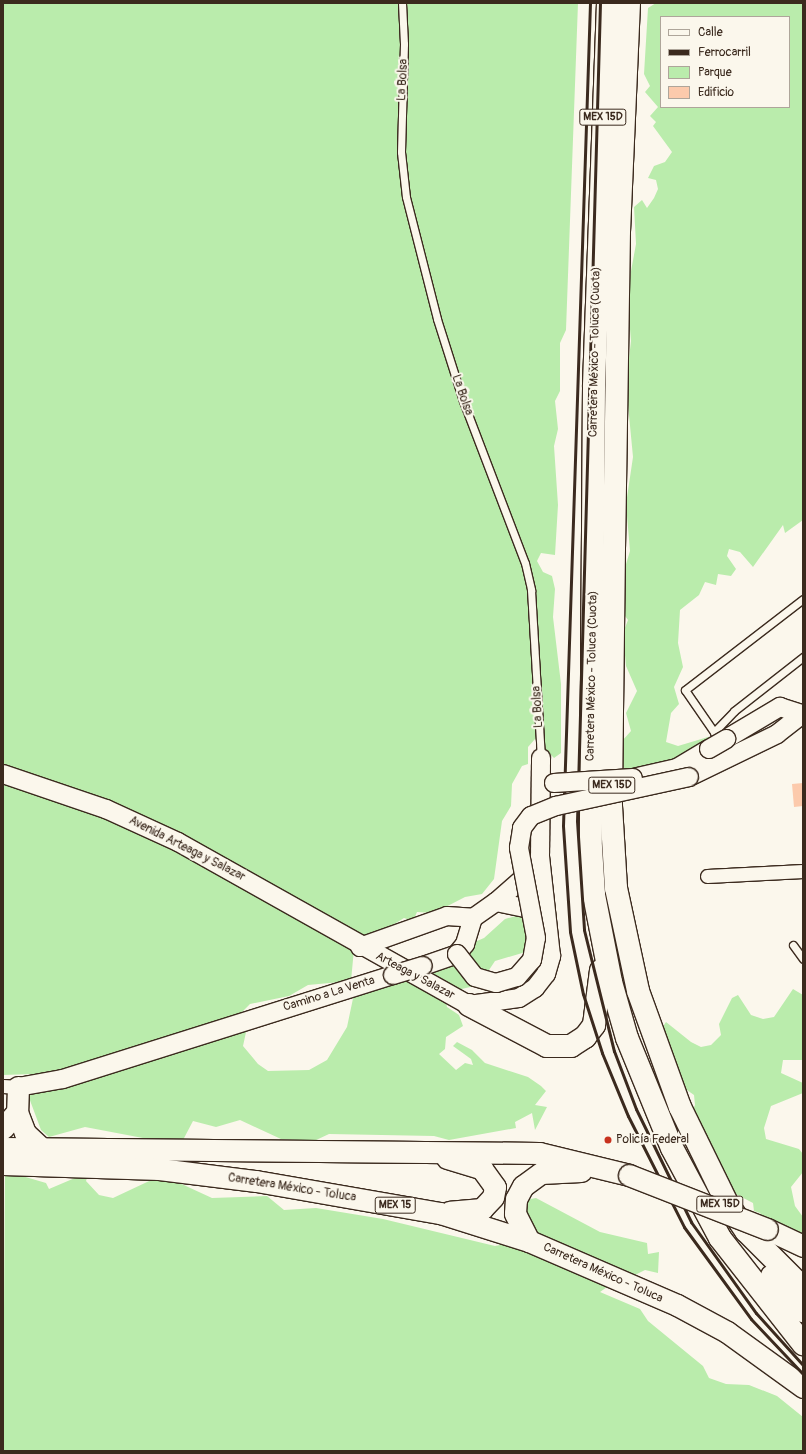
<!DOCTYPE html>
<html>
<head>
<meta charset="utf-8">
<style>
  body { margin:0 }
  #map { position:relative; width:806px; height:1454px; overflow:hidden; background:#fbf7ec; font-family:Pangolin,sans-serif }
  div>[style] { position:absolute }
  [style*='--x'] { left:calc(var(--x)*1px); top:calc(var(--y)*1px); width:calc(var(--w)*1px); rotate:calc(var(--a)*1deg) }
  .green>* { inset:0; background:#baecac }
  .building>* { inset:0; background:#fccaac }
  .roads { filter:drop-shadow(1px 0 #3b2a1e) drop-shadow(-1px 0 #3b2a1e) drop-shadow(0 1px #3b2a1e) drop-shadow(0 -1px #3b2a1e) }
  .lane>* { height:7px; margin:-3.5px; padding:0 3.5px; transform-origin:3.5px; border-radius:3.5px; background:#fbf7ec }
  .street>* { height:13px; margin:-6.5px; padding:0 6.5px; transform-origin:6.5px; border-radius:6.5px; background:#fbf7ec }
  .secondary>* { height:18px; margin:-9px; padding:0 9px; transform-origin:9px; border-radius:9px; background:#fbf7ec }
  .primary>* { height:21px; margin:-10.5px; padding:0 10.5px; transform-origin:10.5px; border-radius:10.5px; background:#fbf7ec }
  .highway>* { height:22px; margin:-11px; padding:0 11px; transform-origin:11px; border-radius:11px; background:#fbf7ec }
  .rail>* { height:3px; margin:-1.5px; padding:0 1.5px; transform-origin:1.5px; border-radius:1.5px; background:#3b2a1e }
  .bridges { filter:drop-shadow(1px 0 #3b2a1e) drop-shadow(-1px 0 #3b2a1e) drop-shadow(0 1px #3b2a1e) drop-shadow(0 -1px #3b2a1e) }
  .secondary-bridge>* { height:18px; margin:-9px; padding:0 9px; transform-origin:9px; border-radius:9px; background:#fbf7ec }
  .primary-bridge>* { height:21px; margin:-10.5px; padding:0 10.5px; transform-origin:10.5px; border-radius:10.5px; background:#fbf7ec }
  .dots>* { width:11px; height:11px; translate:-50% -50%; box-sizing:border-box; border:2px solid #fbf7ec; border-radius:50% }
  span { translate:-50% -50%; white-space:nowrap; text-align:center; line-height:1.15; -webkit-text-stroke:4px #fbf7ec; paint-order:stroke }
  .shield-label span { padding:1px 3px; background:#fbf7ec; border:1px solid; border-radius:3px; -webkit-text-stroke-width:0 }
  .shield-label { font-size:11px; color:#3b2a1e; font-weight:700 }
  .street-label { font-size:12px; color:#3b2a1e }
  .poi-label { font-size:12px; color:#3b2a1e }
  .left { translate:0 -50%; text-align:left }
  .frame { position:absolute; inset:0; border:4px solid #3b2a1e; pointer-events:none }
  .legend { position:absolute; left:660px; top:16px; width:130px; height:92px; box-sizing:border-box; background:#fbf7ec; border:1px solid #aea59a; margin:0; padding:5px 7px; list-style:none; font-size:12px; color:#3b2a1e }
  .legend li { display:flex; align-items:center; gap:8px; height:20px }
  .legend b { width:20px; border:1px solid #aea59a }
</style>
</head>
<body>
<div id="map">
  <div class="green">
    <div style="clip-path:polygon(3px 3px,578px 3px,566px 330px,560px 343px,560px 391px,555px 401px,558px 429px,554px 446px,558px 505px,555px 555px,541px 553px,537px 561px,543px 572px,552px 576px,555px 589px,553px 617px,561px 684px,561px 753px,554px 758px,535px 739px,528px 747px,528px 764px,522px 766px,512px 784px,511px 806px,502px 821px,494px 879px,482px 894px,465px 897px,434px 913px,417px 912px,413px 921px,404px 918px,354px 949px,351px 981px,308px 985px,289px 996px,250px 1004px,241px 1013px,248px 1023px,243px 1046px,258px 1064px,268px 1071px,309px 1070px,327px 1060px,347px 1027px,355px 989px,425px 977px,431px 973px,435px 959px,484px 938px,505px 919px,523px 914px,528px 927px,529px 951px,495px 961px,479px 985px,444px 993px,447px 1007px,459px 1015px,463px 1026px,446px 1037px,445px 1049px,439px 1054px,456px 1070px,465px 1063px,473px 1065px,471px 1059px,453px 1046px,457px 1042px,472px 1050px,485px 1063px,528px 1077px,541px 1086px,546px 1091px,535px 1105px,547px 1107px,535px 1130px,532px 1113px,515px 1122px,516px 1128px,449px 1140px,434px 1136px,329px 1134px,314px 1141px,281px 1139px,240px 1120px,216px 1127px,193px 1121px,183px 1140px,164px 1142px,85px 1127px,49px 1137px,41px 1130px,28px 1095px,34px 1083px,33px 1074px,3px 1075px)"></div>
    <div style="clip-path:polygon(evenodd,656px 3px,803px 3px,803px 520px,785px 533px,783px 525px,753px 567px,740px 552px,729px 549px,727px 556px,736px 569px,731px 576px,718px 574px,716px 585px,705px 582px,699px 595px,680px 610px,678px 643px,683px 667px,674px 687px,679px 704px,671px 713px,666px 742px,678px 746px,708px 737px,718px 743px,687px 759px,629px 770px,618px 765px,622px 741px,631px 731px,626px 713px,637px 691px,626px 666px,623px 633px,628px 620px,622px 612px,619px 587px,630px 551px,626px 504px,633px 457px,626px 384px,631px 341px,627px 293px,636px 244px,634px 207px,642px 200px,647px 208px,654px 198px,658px 189px,656px 180px,648px 178px,654px 166px,665px 162px,672px 152px,653px 126px,656px 122px,650px 116px,658px 107px,645px 92px,650px 86px,644px 74px,648px 8px,656px 3px,661px 17px,789px 17px,789px 107px,661px 107px,661px 17px)"></div>
    <div style="clip-path:polygon(793px 989px,803px 995px,803px 1060px,783px 1060px,781px 1073px,803px 1083px,803px 1093px,771px 1106px,764px 1128px,766px 1139px,799px 1149px,803px 1154px,803px 1172px,791px 1187px,795px 1206px,803px 1217px,803px 1244px,770px 1228px,760px 1213px,754px 1211px,753px 1203px,728px 1190px,689px 1118px,695px 1105px,694px 1095px,667px 1076px,662px 1028px,666px 1022px,691px 1042px,701px 1047px,711px 1045px,721px 1035px,719px 1024px,732px 998px,738px 995px,751px 1015px,763px 1019px,774px 1017px)"></div>
    <div style="clip-path:polygon(5px 1171px,46px 1183px,49px 1189px,89px 1172px,86px 1181px,99px 1195px,113px 1198px,162px 1175px,212px 1198px,267px 1196px,284px 1210px,316px 1208px,383px 1219px,495px 1246px,510px 1243px,520px 1201px,536px 1198px,600px 1232px,647px 1243px,648px 1254px,659px 1252px,658px 1273px,645px 1270px,633px 1276px,608px 1279px,607px 1287px,600px 1292px,640px 1309px,648px 1321px,703px 1366px,709px 1378px,726px 1384px,749px 1385px,777px 1396px,803px 1417px,803px 1451px,3px 1451px)"></div>
  </div>
  <div class="building">
    <div style="clip-path:polygon(803px 783px,803px 806px,794px 807px,792px 784px)"></div>
  </div>
  <div class="roads">
    <div class="lane">
      <div style="--x:402;--y:3;--w:41;--a:87.2"></div>
      <div style="--x:404;--y:44;--w:108;--a:91.6"></div>
      <div style="--x:401;--y:152;--w:45;--a:83.7"></div>
      <div style="--x:406;--y:197;--w:126;--a:75.7"></div>
      <div style="--x:437;--y:319;--w:86;--a:72.4"></div>
      <div style="--x:463;--y:401;--w:173;--a:69.1"></div>
      <div style="--x:525;--y:563;--w:28;--a:77"></div>
      <div style="--x:531;--y:590;--w:167;--a:86.6"></div>
      <div style="--x:714;--y:732;--w:29;--a:-46"></div>
      <div style="--x:734;--y:711;--w:88;--a:-38"></div>
      <div style="--x:717;--y:743;--w:11;--a:-105"></div>
      <div style="--x:714;--y:732;--w:51;--a:-124.6"></div>
      <div style="--x:685;--y:690;--w:149;--a:-37.6"></div>
      <div style="--x:793;--y:945;--w:17;--a:54"></div>
    </div>
    <div class="street">
      <div style="--x:707;--y:876;--w:96;--a:-3"></div>
      <div style="--x:3;--y:1086;--w:15;--a:4"></div>
    </div>
    <div class="secondary">
      <div style="--x:726;--y:739;--w:63;--a:-30.7"></div>
      <div style="--x:780;--y:707;--w:23;--a:18"></div>
      <div style="--x:3;--y:774;--w:109;--a:18.8"></div>
      <div style="--x:106;--y:809;--w:79;--a:24.6"></div>
      <div style="--x:178;--y:842;--w:334;--a:29.3"></div>
      <div style="--x:469;--y:1005;--w:50;--a:-8"></div>
      <div style="--x:519;--y:998;--w:19;--a:-32"></div>
      <div style="--x:535;--y:988;--w:18;--a:-52"></div>
      <div style="--x:546;--y:974;--w:19;--a:-74"></div>
      <div style="--x:551;--y:956;--w:100;--a:-96.3"></div>
      <div style="--x:689;--y:777;--w:98;--a:-26"></div>
      <div style="--x:777;--y:734;--w:33;--a:-38"></div>
      <div style="--x:633;--y:778;--w:45;--a:-12.8"></div>
      <div style="--x:677;--y:768;--w:37;--a:-31"></div>
      <div style="--x:496;--y:902;--w:49;--a:11.8"></div>
      <div style="--x:360;--y:947;--w:92;--a:-19.6"></div>
      <div style="--x:447;--y:916;--w:26;--a:4"></div>
      <div style="--x:423;--y:966;--w:36;--a:-19"></div>
      <div style="--x:457;--y:954;--w:13;--a:-51"></div>
      <div style="--x:465;--y:944;--w:27;--a:-73"></div>
      <div style="--x:473;--y:918;--w:28;--a:-35"></div>
      <div style="--x:496;--y:902;--w:44;--a:-41.3"></div>
      <div style="--x:529;--y:873;--w:19;--a:-55"></div>
      <div style="--x:540;--y:857;--w:99;--a:-89.4"></div>
      <div style="--x:18;--y:1087;--w:46;--a:-10.1"></div>
      <div style="--x:63;--y:1079;--w:346;--a:-17.5"></div>
    </div>
    <div class="primary">
      <div style="--x:18;--y:1087;--w:25;--a:92"></div>
      <div style="--x:17;--y:1112;--w:22;--a:69"></div>
      <div style="--x:25;--y:1133;--w:22;--a:43"></div>
      <div style="--x:3;--y:1128;--w:21;--a:-49"></div>
      <div style="--x:3;--y:1148;--w:536;--a:0.53"></div>
      <div style="--x:539;--y:1153;--w:93;--a:13.7"></div>
      <div style="--x:447;--y:1158;--w:37;--a:17"></div>
      <div style="--x:482;--y:1169;--w:22;--a:54"></div>
      <div style="--x:495;--y:1187;--w:10;--a:101"></div>
      <div style="--x:493;--y:1197;--w:16;--a:133"></div>
      <div style="--x:482;--y:1209;--w:32;--a:175"></div>
      <div style="--x:3;--y:1164;--w:156;--a:1.8"></div>
      <div style="--x:159;--y:1169;--w:98;--a:7.1"></div>
      <div style="--x:256;--y:1181;--w:187;--a:9.9"></div>
      <div style="--x:440;--y:1213;--w:93;--a:17.5"></div>
      <div style="--x:529;--y:1241;--w:161;--a:23.4"></div>
      <div style="--x:677;--y:1305;--w:57;--a:28.4"></div>
      <div style="--x:727;--y:1332;--w:94;--a:35.9"></div>
      <div style="--x:767;--y:1229;--w:40;--a:25"></div>
      <div style="--x:529;--y:1241;--w:31;--a:-117"></div>
      <div style="--x:515;--y:1213;--w:14;--a:-86"></div>
      <div style="--x:516;--y:1199;--w:15;--a:-62"></div>
      <div style="--x:523;--y:1186;--w:22;--a:-36"></div>
      <div style="--x:541;--y:1173;--w:40;--a:-2.9"></div>
    </div>
    <div class="highway">
      <div style="--x:608;--y:3;--w:384;--a:92.1"></div>
      <div style="--x:594;--y:387;--w:461;--a:90.4"></div>
      <div style="--x:591;--y:848;--w:47;--a:86.3"></div>
      <div style="--x:594;--y:895;--w:89;--a:78.9"></div>
      <div style="--x:611;--y:982;--w:58;--a:74.1"></div>
      <div style="--x:627;--y:1038;--w:119;--a:67.8"></div>
      <div style="--x:672;--y:1148;--w:102;--a:61.9"></div>
      <div style="--x:720;--y:1238;--w:135;--a:51.9"></div>
      <div style="--x:629;--y:3;--w:228;--a:92.5"></div>
      <div style="--x:619;--y:231;--w:317;--a:90.9"></div>
      <div style="--x:614;--y:548;--w:258;--a:90.7"></div>
      <div style="--x:611;--y:806;--w:82;--a:86.5"></div>
      <div style="--x:616;--y:888;--w:105;--a:77.9"></div>
      <div style="--x:638;--y:991;--w:123;--a:70.1"></div>
      <div style="--x:680;--y:1107;--w:107;--a:63.9"></div>
      <div style="--x:727;--y:1203;--w:34;--a:56"></div>
      <div style="--x:746;--y:1231;--w:81;--a:45"></div>
      <div style="--x:469;--y:1005;--w:88;--a:27.7"></div>
      <div style="--x:547;--y:1046;--w:24;--a:0"></div>
      <div style="--x:571;--y:1046;--w:17;--a:-33"></div>
      <div style="--x:585;--y:1037;--w:15;--a:-53"></div>
      <div style="--x:594;--y:1025;--w:55;--a:-82.7"></div>
      <div style="--x:772;--y:1276;--w:47;--a:48.5"></div>
    </div>
  </div>
  <div class="rail">
    <div style="--x:590;--y:3;--w:823;--a:91.88"></div>
    <div style="--x:563;--y:826;--w:106;--a:86.2"></div>
    <div style="--x:570;--y:932;--w:63;--a:78.2"></div>
    <div style="--x:583;--y:994;--w:62;--a:72.1"></div>
    <div style="--x:602;--y:1053;--w:68;--a:67.6"></div>
    <div style="--x:628;--y:1116;--w:124;--a:63.2"></div>
    <div style="--x:684;--y:1227;--w:114;--a:53.9"></div>
    <div style="--x:751;--y:1319;--w:76;--a:46.6"></div>
    <div style="--x:600;--y:3;--w:818;--a:91.61"></div>
    <div style="--x:577;--y:821;--w:109;--a:86.3"></div>
    <div style="--x:584;--y:930;--w:125;--a:76.1"></div>
    <div style="--x:614;--y:1051;--w:62;--a:69.2"></div>
    <div style="--x:636;--y:1109;--w:126;--a:64"></div>
    <div style="--x:691;--y:1222;--w:112;--a:54.5"></div>
    <div style="--x:756;--y:1313;--w:70;--a:47.9"></div>
  </div>
  <div class="bridges">
    <div class="secondary-bridge">
      <div style="--x:709;--y:749;--w:20;--a:-30"></div>
      <div style="--x:554;--y:783;--w:79;--a:-3.6"></div>
      <div style="--x:457;--y:954;--w:29;--a:52"></div>
      <div style="--x:475;--y:977;--w:22;--a:16"></div>
      <div style="--x:496;--y:983;--w:22;--a:-16"></div>
      <div style="--x:517;--y:977;--w:23;--a:-49"></div>
      <div style="--x:532;--y:960;--w:22;--a:-80"></div>
      <div style="--x:536;--y:938;--w:92;--a:-100.7"></div>
      <div style="--x:519;--y:848;--w:20;--a:-81"></div>
      <div style="--x:522;--y:828;--w:15;--a:-53"></div>
      <div style="--x:531;--y:816;--w:27;--a:-22"></div>
      <div style="--x:556;--y:806;--w:136;--a:-12.3"></div>
      <div style="--x:393;--y:975;--w:31;--a:-17"></div>
    </div>
    <div class="primary-bridge">
      <div style="--x:629;--y:1175;--w:148;--a:21.4"></div>
    </div>
  </div>
  <div class="dots">
    <div style="left:608px;top:1140px;background:#c8321e"></div>
  </div>
  <div class="shield-label">
    <span style="left:603px;top:117px">MEX 15D</span>
    <span style="left:612px;top:785px">MEX 15D</span>
    <span style="left:720px;top:1204px">MEX 15D</span>
    <span style="left:395px;top:1205px">MEX 15</span>
  </div>
  <div class="street-label">
    <span style="left:403px;top:80px;rotate:-87deg">La Bolsa</span>
    <span style="left:595px;top:352px;rotate:-89deg">Carretera México - Toluca (Cuota)</span>
    <span style="left:462px;top:395px;rotate:71deg">La Bolsa</span>
    <span style="left:592px;top:676px;rotate:-89deg">Carretera México - Toluca (Cuota)</span>
    <span style="left:538px;top:707px;rotate:-93deg">La Bolsa</span>
    <span style="left:187px;top:849px;rotate:27deg">Avenida Arteaga y Salazar</span>
    <span style="left:415px;top:976px;rotate:28deg">Arteaga y Salazar</span>
    <span style="left:329px;top:994px;rotate:-17deg">Camino a La Venta</span>
    <span style="left:292px;top:1188px;rotate:9deg">Carretera México - Toluca</span>
    <span style="left:603px;top:1273px;rotate:24deg">Carretera México - Toluca</span>
  </div>
  <div class="poi-label">
    <span class="left" style="left:616px;top:1140px">Policía Federal</span>
  </div>
  <div class="frame"></div>
  <ul class="legend">
  <li><b style="height:5px;background:#fbf7ec"></b>Calle</li>
  <li><b style="height:5px;background:#3b2a1e"></b>Ferrocarril</li>
  <li><b style="height:11px;background:#baecac"></b>Parque</li>
  <li><b style="height:11px;background:#fccaac"></b>Edificio</li>
  </ul>
</div>
</body>
</html>
